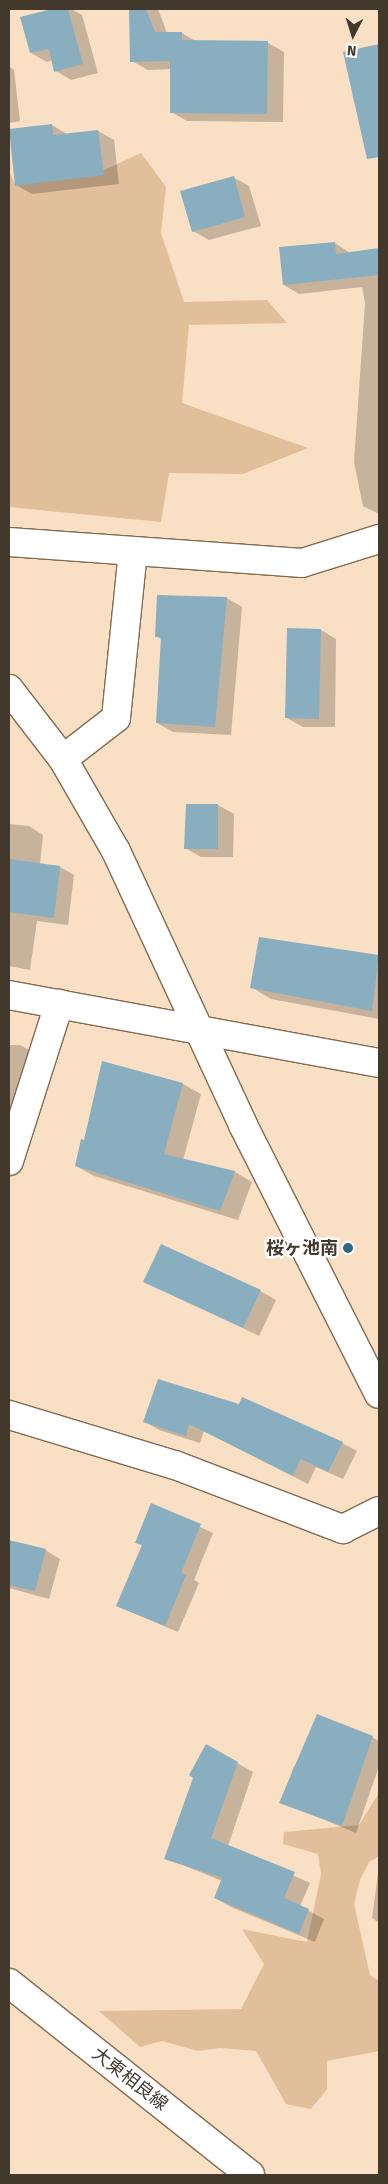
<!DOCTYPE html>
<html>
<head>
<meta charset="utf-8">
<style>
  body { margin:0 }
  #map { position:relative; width:388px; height:2184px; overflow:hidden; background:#f9dfc3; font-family:"Fira Sans","Noto Sans JP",sans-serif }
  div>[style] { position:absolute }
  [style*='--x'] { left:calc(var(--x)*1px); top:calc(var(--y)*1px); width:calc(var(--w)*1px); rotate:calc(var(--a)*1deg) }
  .green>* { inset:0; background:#e1bf9b }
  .shadow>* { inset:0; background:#0003 }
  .building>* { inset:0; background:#89aec0 }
  .roads { filter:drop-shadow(1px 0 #816a51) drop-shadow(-1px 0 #816a51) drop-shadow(0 1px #816a51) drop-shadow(0 -1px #816a51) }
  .street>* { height:28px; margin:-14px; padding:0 14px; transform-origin:14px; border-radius:14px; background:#fff }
  .secondary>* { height:28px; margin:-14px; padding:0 14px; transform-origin:14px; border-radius:14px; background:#fff }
  .dots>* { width:14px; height:14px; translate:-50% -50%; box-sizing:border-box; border:2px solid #fff; border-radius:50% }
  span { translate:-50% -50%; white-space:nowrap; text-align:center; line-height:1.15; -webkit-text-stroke:4.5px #fff; paint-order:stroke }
  .poi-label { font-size:18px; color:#42382c; font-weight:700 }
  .right { translate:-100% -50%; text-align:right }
  .street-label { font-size:18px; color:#42382c }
  .frame { position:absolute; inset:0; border:10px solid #42382c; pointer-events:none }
  .north { position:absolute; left:328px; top:10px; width:50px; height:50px; -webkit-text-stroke:4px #fff; paint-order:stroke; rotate:185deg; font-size:14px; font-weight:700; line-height:20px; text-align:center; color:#42382c }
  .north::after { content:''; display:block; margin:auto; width:18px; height:22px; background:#42382c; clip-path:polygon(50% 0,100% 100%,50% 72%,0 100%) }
</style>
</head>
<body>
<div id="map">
  <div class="green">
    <div style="clip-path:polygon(141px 153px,166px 187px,161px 233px,184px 302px,267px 300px,287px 323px,189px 325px,182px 403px,308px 448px,243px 474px,169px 473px,161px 522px,9px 507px,9px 171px,16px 186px,102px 171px)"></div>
    <div style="clip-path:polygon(379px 1793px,379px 1856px,369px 1862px,360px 1880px,354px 1904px,370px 1975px,379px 1981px,379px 2051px,327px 2061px,327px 2089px,311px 2109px,286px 2104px,256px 2051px,220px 2048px,198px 2051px,162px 2041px,140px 2047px,99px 2011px,241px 2009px,264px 1964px,242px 1929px,307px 1942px,321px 1874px,318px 1854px,283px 1844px,284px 1832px,359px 1825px)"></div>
  </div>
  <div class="shadow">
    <div style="clip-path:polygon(57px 9px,71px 9px,82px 15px,98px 73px,71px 80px,56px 71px,53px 60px,47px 62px,31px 53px,22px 18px)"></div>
    <div style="clip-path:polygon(131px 9px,158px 9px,167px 33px,182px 33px,197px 42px,268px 43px,284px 52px,283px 122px,187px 121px,171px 112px,171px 69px,148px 70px,132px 61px)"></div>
    <div style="clip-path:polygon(379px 45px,379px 118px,376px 118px,345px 53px)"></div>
    <div style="clip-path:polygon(9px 66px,14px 70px,20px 121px,9px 123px)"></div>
    <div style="clip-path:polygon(52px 125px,67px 134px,98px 131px,114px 140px,119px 184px,32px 194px,16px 185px)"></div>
    <div style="clip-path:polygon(233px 177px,249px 186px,261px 226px,209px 240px,193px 231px)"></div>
    <div style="clip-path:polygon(335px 243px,350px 253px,379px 249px,379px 514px,363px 506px,354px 462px,365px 303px,362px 287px,299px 294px,284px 285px)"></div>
    <div style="clip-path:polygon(227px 598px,242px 607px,231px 735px,173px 732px,157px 723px,162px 640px,156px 636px)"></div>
    <div style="clip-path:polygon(321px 630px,336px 639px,335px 727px,303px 727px,287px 718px)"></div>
    <div style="clip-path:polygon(218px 805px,234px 814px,233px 857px,201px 857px,185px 848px)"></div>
    <div style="clip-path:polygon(9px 824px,29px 826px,43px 835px,40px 864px,60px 867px,74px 875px,68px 925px,37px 921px,30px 970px,9px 966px)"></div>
    <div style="clip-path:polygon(260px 938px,379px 956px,379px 1019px,271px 999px,251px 987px)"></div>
    <div style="clip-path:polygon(9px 1045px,20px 1045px,36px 1054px,18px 1117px,9px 1113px)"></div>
    <div style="clip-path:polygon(103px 1063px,183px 1084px,201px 1094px,183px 1160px,235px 1172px,252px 1182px,238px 1220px,94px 1176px,76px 1166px,85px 1141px)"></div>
    <div style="clip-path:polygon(145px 1281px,260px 1291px,276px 1300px,259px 1336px)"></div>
    <div style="clip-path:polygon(158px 1380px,342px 1443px,357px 1451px,343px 1479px,316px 1467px,308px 1484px,204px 1431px,200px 1443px,159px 1430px,145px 1422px)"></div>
    <div style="clip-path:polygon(152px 1505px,213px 1533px,194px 1580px,199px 1583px,178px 1632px,117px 1606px,143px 1546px,137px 1542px)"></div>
    <div style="clip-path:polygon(9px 1541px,45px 1550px,60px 1559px,49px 1599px,9px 1588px)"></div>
    <div style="clip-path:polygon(372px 1737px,379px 1741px,379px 1766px,356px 1833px,281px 1802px,294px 1766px,298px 1767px)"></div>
    <div style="clip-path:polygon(237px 1763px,253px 1772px,228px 1846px,310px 1883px,300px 1906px,324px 1919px,315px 1942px,231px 1907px,215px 1898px,222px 1881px,166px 1858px)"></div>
    <div style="clip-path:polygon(378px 1874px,379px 1874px,379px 1923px,372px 1918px)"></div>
  </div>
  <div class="building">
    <div style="clip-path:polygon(52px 9px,68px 9px,83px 64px,54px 72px,49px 49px,30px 53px,20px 17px)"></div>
    <div style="clip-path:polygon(129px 9px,146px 9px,155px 32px,182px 32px,182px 40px,268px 41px,267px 114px,170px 113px,170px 61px,130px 62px)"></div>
    <div style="clip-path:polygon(379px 44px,379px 157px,367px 159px,343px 52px)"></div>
    <div style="clip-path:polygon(52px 124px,53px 135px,98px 130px,104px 175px,15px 186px,9px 129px)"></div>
    <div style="clip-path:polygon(234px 176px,245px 217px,192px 232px,180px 191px)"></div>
    <div style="clip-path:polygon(335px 242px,336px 254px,379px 248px,379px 275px,283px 285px,279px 247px)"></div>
    <div style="clip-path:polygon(157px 595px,227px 597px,215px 727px,156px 723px,161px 637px,155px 637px)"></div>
    <div style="clip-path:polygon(287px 628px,321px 629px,319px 719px,285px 718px)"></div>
    <div style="clip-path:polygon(186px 804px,218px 804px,218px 849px,184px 849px)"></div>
    <div style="clip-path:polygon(9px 859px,60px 866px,54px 918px,9px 912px)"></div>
    <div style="clip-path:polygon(259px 937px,379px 955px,372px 1011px,250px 988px)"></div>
    <div style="clip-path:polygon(102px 1061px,183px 1083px,164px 1154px,235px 1171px,220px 1211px,75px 1166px,81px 1139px,84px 1140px)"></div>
    <div style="clip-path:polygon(161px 1244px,261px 1290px,243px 1328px,143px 1282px)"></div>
    <div style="clip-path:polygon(158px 1379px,239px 1404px,242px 1397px,343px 1442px,328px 1472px,301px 1459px,293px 1476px,189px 1424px,186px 1436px,143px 1422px)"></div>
    <div style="clip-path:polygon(151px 1503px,201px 1524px,181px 1573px,186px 1575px,165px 1626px,116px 1606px,142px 1545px,135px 1543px)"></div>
    <div style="clip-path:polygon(9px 1540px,46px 1549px,35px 1591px,9px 1585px)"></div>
    <div style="clip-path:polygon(317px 1714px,373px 1736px,342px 1826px,279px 1803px)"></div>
    <div style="clip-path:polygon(206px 1744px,238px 1762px,211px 1838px,295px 1872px,284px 1898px,309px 1909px,299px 1934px,214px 1898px,222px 1878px,164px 1859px,193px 1778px,189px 1775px)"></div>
  </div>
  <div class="roads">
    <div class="street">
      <div style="--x:9;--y:542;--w:294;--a:4.1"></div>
      <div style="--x:302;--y:563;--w:81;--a:-17.3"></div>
      <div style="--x:63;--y:759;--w:67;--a:-37.7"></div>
      <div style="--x:116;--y:718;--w:167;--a:-84.2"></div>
      <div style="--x:9;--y:995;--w:376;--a:10.4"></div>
      <div style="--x:9;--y:1161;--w:165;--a:-72.3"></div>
      <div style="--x:9;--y:1415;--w:173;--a:16.8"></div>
      <div style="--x:175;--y:1465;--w:180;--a:20.9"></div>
      <div style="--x:343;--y:1529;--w:40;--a:-26.6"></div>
    </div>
    <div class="secondary">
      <div style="--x:9;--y:689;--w:88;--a:52.4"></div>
      <div style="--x:63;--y:759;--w:106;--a:60.1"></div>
      <div style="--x:116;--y:851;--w:302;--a:65.1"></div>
      <div style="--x:243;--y:1125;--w:301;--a:63.2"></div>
      <div style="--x:9;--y:1983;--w:308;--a:38.5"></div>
    </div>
  </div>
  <div class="dots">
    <div style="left:348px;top:1248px;background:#2d6880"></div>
  </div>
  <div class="poi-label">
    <span class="right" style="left:338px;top:1248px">桜ヶ池南</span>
  </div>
  <div class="street-label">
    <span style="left:130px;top:2079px;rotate:38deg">大東相良線</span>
  </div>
  <div class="frame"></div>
  <div class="north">N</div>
</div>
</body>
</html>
